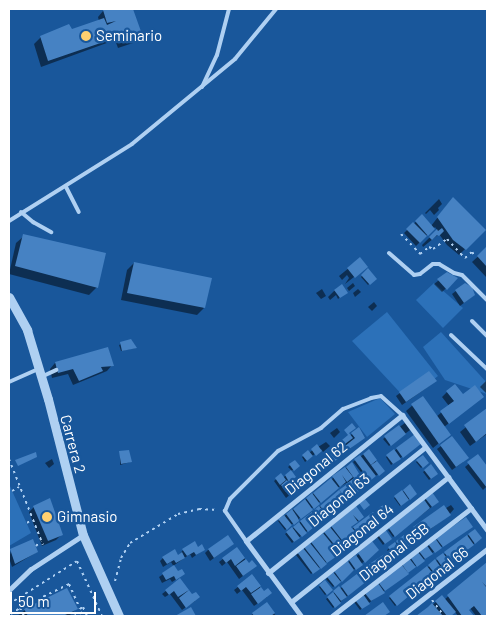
<!DOCTYPE html>
<html>
<head>
<meta charset="utf-8">
<style>
  body { margin:0 }
  #map { position:relative; width:496px; height:625px; overflow:hidden; background:#19579b; font-family:Barlow,sans-serif }
  div>[style] { position:absolute }
  [style*='--x'] { left:calc(var(--x)*1px); top:calc(var(--y)*1px); width:calc(var(--w)*1px); rotate:calc(var(--a)*1deg) }
  .green>* { inset:0; background:#2c71b9 }
  .shadow>* { inset:0; background:#0007 }
  .building>* { inset:0; background:#4682c3 }
  .path>* { height:2px; margin-top:-1px; transform-origin:0; background:repeating-linear-gradient(90deg,#afd0f2 0 2.5px,transparent 0 6.5px) }
  .service>* { height:4px; margin:-2px; padding:0 2px; transform-origin:2px; border-radius:2px; background:#afd0f2 }
  .minor>* { height:5px; margin:-2.5px; padding:0 2.5px; transform-origin:2.5px; border-radius:2.5px; background:#afd0f2 }
  .tertiary>* { height:9px; margin:-4.5px; padding:0 4.5px; transform-origin:4.5px; border-radius:4.5px; background:#afd0f2 }
  .dots>* { width:14px; height:14px; translate:-50% -50%; box-sizing:border-box; border:2px solid #19579b; border-radius:50% }
  span { translate:-50% -50%; white-space:nowrap; text-align:center; line-height:1.15; -webkit-text-stroke:5px #19579b; paint-order:stroke }
  .poi-label { font-size:15px; color:#fff }
  .left { translate:0 -50%; text-align:left }
  .street-label { font-size:15px; color:#fff }
  .frame { position:absolute; inset:0; border:10px solid #fff; pointer-events:none }
  .scale { position:absolute; left:10px; top:592px; width:86px; height:22px; box-sizing:border-box; border:2px solid #fff; border-top:0; padding-left:6px; font-size:15px; line-height:18px; white-space:nowrap; color:#fff; -webkit-text-stroke:4px #19579b; paint-order:stroke }
</style>
</head>
<body>
<div id="map">
  <div class="green">
    <div style="clip-path:polygon(434px 283px,463px 308px,443px 328px,416px 300px)"></div>
    <div style="clip-path:polygon(387px 312px,438px 376px,407px 400px,352px 341px)"></div>
    <div style="clip-path:polygon(441px 332px,487px 383px,487px 394px,445px 380px,423px 347px)"></div>
    <div style="clip-path:polygon(380px 398px,395px 414px,367px 437px,348px 412px)"></div>
    <div style="clip-path:polygon(9px 484px,31px 533px,9px 546px)"></div>
  </div>
  <div class="shadow">
    <div style="clip-path:polygon(111px 9px,132px 9px,142px 36px,136px 42px,118px 48px,115px 40px,41px 67px,34px 44px,41px 37px,71px 30px,99px 21px,98px 17px,103px 11px)"></div>
    <div style="clip-path:polygon(439px 199px,442px 204px,438px 208px,439px 210px,434px 215px,430px 210px,426px 214px,425px 213px)"></div>
    <div style="clip-path:polygon(448px 204px,484px 230px,459px 255px,447px 245px,439px 234px,423px 247px,422px 245px,437px 230px,435px 227px,416px 246px,404px 233px,422px 216px,431px 226px)"></div>
    <div style="clip-path:polygon(24px 236px,97px 287px,89px 295px,9px 274px,16px 243px)"></div>
    <div style="clip-path:polygon(487px 248px,487px 278px,472px 262px)"></div>
    <div style="clip-path:polygon(360px 259px,363px 270px,345px 284px,349px 278px,347px 275px,342px 280px,339px 276px)"></div>
    <div style="clip-path:polygon(134px 263px,204px 308px,197px 315px,121px 300px,127px 270px)"></div>
    <div style="clip-path:polygon(368px 270px,375px 278px,368px 285px,361px 277px)"></div>
    <div style="clip-path:polygon(447px 274px,456px 279px,442px 292px,434px 284px)"></div>
    <div style="clip-path:polygon(353px 283px,355px 286px,349px 291px,347px 288px)"></div>
    <div style="clip-path:polygon(465px 284px,474px 295px,460px 306px,452px 294px)"></div>
    <div style="clip-path:polygon(322px 289px,326px 296px,321px 299px,316px 293px)"></div>
    <div style="clip-path:polygon(358px 289px,361px 292px,355px 297px,353px 293px)"></div>
    <div style="clip-path:polygon(335px 290px,346px 292px,338px 299px,336px 295px,330px 300px,328px 297px)"></div>
    <div style="clip-path:polygon(374px 302px,377px 306px,372px 311px,368px 307px)"></div>
    <div style="clip-path:polygon(131px 340px,135px 348px,121px 351px,119px 345px)"></div>
    <div style="clip-path:polygon(108px 348px,112px 365px,107px 371px,73px 385px,68px 374px,52px 378px,50px 369px,55px 363px)"></div>
    <div style="clip-path:polygon(487px 380px,487px 394px,480px 387px)"></div>
    <div style="clip-path:polygon(432px 384px,402px 405px,396px 396px,400px 393px)"></div>
    <div style="clip-path:polygon(447px 392px,476px 402px,444px 427px,449px 435px,433px 448px,406px 411px,422px 397px,436px 417px,449px 406px,442px 397px)"></div>
    <div style="clip-path:polygon(487px 410px,487px 434px,470px 446px,460px 432px)"></div>
    <div style="clip-path:polygon(405px 423px,410px 430px,389px 446px,383px 439px)"></div>
    <div style="clip-path:polygon(337px 428px,340px 432px,334px 438px,330px 433px)"></div>
    <div style="clip-path:polygon(359px 429px,362px 439px,295px 493px,291px 488px,335px 452px,345px 447px,341px 442px)"></div>
    <div style="clip-path:polygon(414px 436px,420px 443px,391px 465px,386px 457px)"></div>
    <div style="clip-path:polygon(326px 442px,330px 446px,323px 452px,321px 449px,305px 462px,302px 457px)"></div>
    <div style="clip-path:polygon(441px 446px,463px 462px,452px 470px,437px 449px)"></div>
    <div style="clip-path:polygon(368px 451px,383px 471px,368px 481px,353px 462px)"></div>
    <div style="clip-path:polygon(120px 453px,130px 462px,120px 465px)"></div>
    <div style="clip-path:polygon(423px 456px,427px 463px,421px 468px,416px 462px)"></div>
    <div style="clip-path:polygon(478px 456px,487px 468px,487px 486px,483px 490px,465px 467px)"></div>
    <div style="clip-path:polygon(52px 459px,54px 464px,49px 468px,45px 463px)"></div>
    <div style="clip-path:polygon(295px 461px,298px 466px,290px 472px,294px 477px,287px 483px,291px 494px,286px 498px,274px 481px,281px 475px,283px 478px,285px 476px,292px 471px,288px 467px)"></div>
    <div style="clip-path:polygon(351px 464px,365px 485px,292px 543px,285px 534px,356px 478px,337px 488px,285px 530px,278px 521px)"></div>
    <div style="clip-path:polygon(431px 466px,436px 474px,429px 480px,423px 472px)"></div>
    <div style="clip-path:polygon(404px 491px,416px 494px,400px 506px,394px 498px)"></div>
    <div style="clip-path:polygon(426px 499px,438px 502px,393px 537px,388px 530px)"></div>
    <div style="clip-path:polygon(385px 505px,390px 513px,382px 519px,377px 511px)"></div>
    <div style="clip-path:polygon(451px 505px,454px 509px,448px 516px,393px 557px,387px 550px,404px 538px,414px 528px)"></div>
    <div style="clip-path:polygon(34px 507px,62px 534px,56px 540px,42px 546px,29px 512px)"></div>
    <div style="clip-path:polygon(356px 508px,363px 517px,351px 527px,352px 529px,373px 514px,379px 522px,311px 574px,296px 555px)"></div>
    <div style="clip-path:polygon(465px 519px,470px 528px,432px 553px,360px 610px,354px 602px,363px 594px)"></div>
    <div style="clip-path:polygon(475px 530px,481px 538px,395px 606px,389px 598px)"></div>
    <div style="clip-path:polygon(385px 531px,390px 538px,383px 545px,377px 537px)"></div>
    <div style="clip-path:polygon(233px 544px,210px 561px,205px 553px,208px 550px)"></div>
    <div style="clip-path:polygon(237px 548px,252px 569px,239px 579px,227px 562px,222px 566px,219px 562px)"></div>
    <div style="clip-path:polygon(198px 549px,203px 550px,192px 558px,190px 554px,173px 566px,180px 577px,172px 582px,170px 579px,162px 583px,159px 577px,174px 567px,171px 562px,163px 567px,160px 561px,163px 558px,178px 556px,183px 550px)"></div>
    <div style="clip-path:polygon(378px 550px,333px 587px,326px 579px,359px 554px)"></div>
    <div style="clip-path:polygon(11px 551px,37px 552px,12px 567px,9px 558px)"></div>
    <div style="clip-path:polygon(386px 555px,390px 564px,375px 573px,333px 608px,326px 599px)"></div>
    <div style="clip-path:polygon(487px 563px,487px 616px,476px 616px,470px 608px,468px 610px,473px 616px,458px 616px,455px 612px,450px 616px,418px 616px,436px 602px,444px 600px)"></div>
    <div style="clip-path:polygon(252px 576px,267px 597px,254px 606px,242px 590px,237px 594px,234px 590px)"></div>
    <div style="clip-path:polygon(180px 580px,195px 601px,182px 610px,170px 594px,165px 597px,162px 594px)"></div>
    <div style="clip-path:polygon(325px 582px,332px 590px,325px 595px,319px 587px)"></div>
    <div style="clip-path:polygon(267px 604px,276px 616px,250px 616px,253px 614px)"></div>
    <div style="clip-path:polygon(76px 609px,69px 616px,17px 616px,25px 610px)"></div>
  </div>
  <div class="building">
    <div style="clip-path:polygon(107px 9px,133px 9px,143px 37px,123px 43px,121px 36px,48px 61px,40px 36px,69px 24px,72px 29px,104px 18px,107px 25px,116px 21px,107px 23px,103px 10px)"></div>
    <div style="clip-path:polygon(453px 197px,486px 230px,466px 250px,453px 240px,437px 217px)"></div>
    <div style="clip-path:polygon(422px 214px,435px 229px,428px 236px,415px 221px)"></div>
    <div style="clip-path:polygon(413px 222px,427px 236px,420px 243px,406px 229px)"></div>
    <div style="clip-path:polygon(442px 228px,444px 231px,439px 236px,437px 235px,432px 240px,429px 237px,437px 229px,438px 231px)"></div>
    <div style="clip-path:polygon(23px 234px,106px 253px,98px 288px,15px 266px)"></div>
    <div style="clip-path:polygon(487px 246px,487px 267px,477px 256px)"></div>
    <div style="clip-path:polygon(360px 257px,368px 267px,355px 278px,347px 268px)"></div>
    <div style="clip-path:polygon(134px 262px,212px 278px,205px 308px,127px 293px)"></div>
    <div style="clip-path:polygon(368px 268px,377px 279px,370px 285px,361px 275px)"></div>
    <div style="clip-path:polygon(447px 272px,458px 278px,447px 290px,437px 279px)"></div>
    <div style="clip-path:polygon(465px 283px,472px 287px,475px 295px,464px 303px,455px 290px)"></div>
    <div style="clip-path:polygon(342px 284px,348px 293px,340px 298px,334px 290px)"></div>
    <div style="clip-path:polygon(131px 339px,137px 348px,122px 351px,120px 342px)"></div>
    <div style="clip-path:polygon(108px 347px,114px 366px,101px 367px,103px 371px,79px 381px,73px 369px,58px 373px,55px 362px)"></div>
    <div style="clip-path:polygon(429px 371px,437px 381px,406px 402px,399px 392px)"></div>
    <div style="clip-path:polygon(455px 384px,463px 394px,475px 385px,484px 397px,449px 424px,440px 411px,454px 401px,446px 391px)"></div>
    <div style="clip-path:polygon(423px 396px,451px 435px,439px 444px,411px 404px)"></div>
    <div style="clip-path:polygon(487px 408px,487px 433px,476px 442px,464px 425px)"></div>
    <div style="clip-path:polygon(352px 423px,356px 428px,349px 433px,353px 438px,345px 444px,342px 440px,348px 435px,344px 430px)"></div>
    <div style="clip-path:polygon(399px 425px,406px 434px,391px 446px,384px 436px)"></div>
    <div style="clip-path:polygon(359px 427px,365px 438px,348px 450px,345px 446px,355px 438px,351px 433px)"></div>
    <div style="clip-path:polygon(415px 434px,422px 443px,403px 458px,396px 448px)"></div>
    <div style="clip-path:polygon(452px 436px,469px 458px,456px 467px,440px 445px)"></div>
    <div style="clip-path:polygon(317px 444px,322px 451px,316px 456px,311px 449px)"></div>
    <div style="clip-path:polygon(369px 449px,377px 460px,371px 465px,363px 454px)"></div>
    <div style="clip-path:polygon(394px 449px,401px 459px,393px 464px,386px 455px)"></div>
    <div style="clip-path:polygon(129px 450px,132px 462px,121px 464px,119px 451px)"></div>
    <div style="clip-path:polygon(308px 450px,313px 456px,307px 461px,302px 455px)"></div>
    <div style="clip-path:polygon(335px 451px,340px 457px,334px 462px,329px 455px)"></div>
    <div style="clip-path:polygon(36px 452px,37px 457px,18px 466px,15px 460px)"></div>
    <div style="clip-path:polygon(478px 454px,487px 466px,487px 488px,467px 462px)"></div>
    <div style="clip-path:polygon(360px 455px,376px 476px,370px 481px,354px 459px)"></div>
    <div style="clip-path:polygon(423px 455px,429px 463px,423px 468px,416px 460px)"></div>
    <div style="clip-path:polygon(327px 457px,332px 463px,326px 468px,321px 462px)"></div>
    <div style="clip-path:polygon(295px 460px,300px 466px,294px 471px,289px 464px)"></div>
    <div style="clip-path:polygon(377px 461px,385px 471px,379px 476px,371px 465px)"></div>
    <div style="clip-path:polygon(352px 462px,366px 485px,354px 495px,346px 484px,354px 478px,346px 467px)"></div>
    <div style="clip-path:polygon(319px 463px,324px 469px,318px 474px,313px 468px)"></div>
    <div style="clip-path:polygon(431px 464px,438px 474px,431px 479px,424px 470px)"></div>
    <div style="clip-path:polygon(345px 467px,353px 477px,347px 482px,342px 475px,346px 482px,340px 487px,332px 476px)"></div>
    <div style="clip-path:polygon(291px 470px,296px 477px,289px 482px,285px 475px)"></div>
    <div style="clip-path:polygon(312px 470px,317px 476px,311px 481px,306px 475px)"></div>
    <div style="clip-path:polygon(281px 473px,286px 480px,280px 485px,275px 478px)"></div>
    <div style="clip-path:polygon(305px 475px,310px 482px,304px 486px,299px 480px)"></div>
    <div style="clip-path:polygon(331px 478px,339px 488px,321px 503px,313px 493px)"></div>
    <div style="clip-path:polygon(287px 480px,292px 487px,286px 492px,281px 485px)"></div>
    <div style="clip-path:polygon(298px 481px,303px 487px,297px 492px,292px 486px)"></div>
    <div style="clip-path:polygon(410px 484px,417px 494px,410px 500px,403px 490px)"></div>
    <div style="clip-path:polygon(346px 485px,354px 496px,348px 501px,339px 490px)"></div>
    <div style="clip-path:polygon(339px 490px,347px 501px,328px 516px,320px 506px)"></div>
    <div style="clip-path:polygon(402px 490px,409px 500px,401px 506px,394px 496px)"></div>
    <div style="clip-path:polygon(432px 492px,439px 502px,432px 507px,425px 498px)"></div>
    <div style="clip-path:polygon(312px 493px,320px 504px,314px 509px,306px 498px)"></div>
    <div style="clip-path:polygon(50px 498px,63px 535px,48px 541px,33px 506px)"></div>
    <div style="clip-path:polygon(423px 498px,430px 508px,395px 537px,388px 527px)"></div>
    <div style="clip-path:polygon(305px 499px,313px 510px,301px 519px,293px 509px)"></div>
    <div style="clip-path:polygon(365px 499px,370px 505px,364px 510px,359px 503px)"></div>
    <div style="clip-path:polygon(385px 504px,392px 513px,384px 519px,377px 509px)"></div>
    <div style="clip-path:polygon(444px 505px,451px 515px,420px 536px,413px 527px)"></div>
    <div style="clip-path:polygon(319px 506px,328px 517px,321px 521px,313px 511px)"></div>
    <div style="clip-path:polygon(356px 506px,364px 517px,359px 521px,353px 515px,358px 522px,351px 527px,357px 533px,353px 527px,373px 512px,380px 522px,348px 548px,331px 526px)"></div>
    <div style="clip-path:polygon(292px 509px,298px 518px,299px 521px,294px 525px,286px 514px)"></div>
    <div style="clip-path:polygon(312px 512px,320px 522px,308px 532px,300px 521px)"></div>
    <div style="clip-path:polygon(284px 515px,292px 525px,287px 530px,278px 519px)"></div>
    <div style="clip-path:polygon(466px 517px,473px 527px,443px 547px,436px 538px)"></div>
    <div style="clip-path:polygon(299px 522px,307px 533px,302px 537px,293px 527px)"></div>
    <div style="clip-path:polygon(292px 527px,300px 538px,294px 542px,286px 532px)"></div>
    <div style="clip-path:polygon(330px 527px,347px 548px,341px 553px,324px 532px)"></div>
    <div style="clip-path:polygon(385px 529px,392px 539px,385px 544px,378px 535px)"></div>
    <div style="clip-path:polygon(414px 529px,421px 539px,413px 544px,406px 534px)"></div>
    <div style="clip-path:polygon(475px 529px,482px 538px,475px 544px,468px 534px)"></div>
    <div style="clip-path:polygon(323px 533px,340px 554px,327px 563px,311px 542px)"></div>
    <div style="clip-path:polygon(228px 535px,234px 544px,214px 558px,208px 549px)"></div>
    <div style="clip-path:polygon(404px 535px,411px 545px,403px 550px,396px 541px)"></div>
    <div style="clip-path:polygon(467px 535px,474px 545px,451px 562px,444px 552px)"></div>
    <div style="clip-path:polygon(435px 538px,442px 548px,435px 553px,428px 544px)"></div>
    <div style="clip-path:polygon(33px 539px,38px 552px,15px 564px,10px 549px)"></div>
    <div style="clip-path:polygon(195px 541px,198px 547px,202px 544px,205px 550px,196px 555px,194px 552px,187px 556px,182px 549px)"></div>
    <div style="clip-path:polygon(372px 541px,379px 550px,365px 563px,358px 553px)"></div>
    <div style="clip-path:polygon(395px 542px,402px 552px,395px 557px,388px 547px)"></div>
    <div style="clip-path:polygon(310px 543px,327px 564px,321px 569px,304px 547px)"></div>
    <div style="clip-path:polygon(426px 544px,433px 554px,425px 559px,418px 550px)"></div>
    <div style="clip-path:polygon(237px 547px,245px 558px,235px 566px,231px 559px,226px 563px,222px 558px)"></div>
    <div style="clip-path:polygon(303px 548px,320px 569px,313px 574px,297px 552px)"></div>
    <div style="clip-path:polygon(175px 549px,178px 555px,182px 552px,185px 558px,176px 563px,174px 560px,167px 564px,162px 557px)"></div>
    <div style="clip-path:polygon(418px 552px,425px 561px,417px 567px,410px 557px)"></div>
    <div style="clip-path:polygon(386px 553px,393px 563px,378px 572px,371px 563px)"></div>
    <div style="clip-path:polygon(443px 553px,450px 562px,443px 568px,436px 558px)"></div>
    <div style="clip-path:polygon(356px 555px,363px 565px,356px 570px,349px 560px)"></div>
    <div style="clip-path:polygon(409px 558px,416px 567px,408px 573px,401px 563px)"></div>
    <div style="clip-path:polygon(246px 559px,249px 563px,252px 560px,257px 566px,243px 576px,236px 566px)"></div>
    <div style="clip-path:polygon(435px 559px,442px 569px,435px 574px,428px 565px)"></div>
    <div style="clip-path:polygon(347px 560px,354px 570px,342px 582px,334px 571px)"></div>
    <div style="clip-path:polygon(487px 562px,487px 587px,482px 582px,487px 588px,487px 616px,482px 616px,474px 606px,469px 610px,474px 616px,462px 616px,447px 595px)"></div>
    <div style="clip-path:polygon(370px 564px,377px 573px,348px 596px,341px 586px)"></div>
    <div style="clip-path:polygon(174px 565px,178px 571px,182px 569px,185px 574px,176px 580px,174px 576px,166px 580px,162px 573px)"></div>
    <div style="clip-path:polygon(402px 565px,409px 574px,385px 591px,378px 582px)"></div>
    <div style="clip-path:polygon(427px 566px,434px 575px,397px 606px,389px 596px)"></div>
    <div style="clip-path:polygon(333px 572px,341px 582px,335px 587px,327px 577px)"></div>
    <div style="clip-path:polygon(252px 574px,261px 586px,251px 593px,246px 587px,241px 591px,237px 586px)"></div>
    <div style="clip-path:polygon(180px 578px,189px 590px,178px 597px,174px 591px,169px 595px,165px 590px)"></div>
    <div style="clip-path:polygon(325px 580px,333px 590px,327px 595px,319px 585px)"></div>
    <div style="clip-path:polygon(378px 583px,385px 593px,371px 601px,364px 592px)"></div>
    <div style="clip-path:polygon(339px 586px,347px 597px,341px 601px,333px 591px)"></div>
    <div style="clip-path:polygon(261px 587px,264px 591px,268px 588px,272px 593px,258px 604px,251px 594px)"></div>
    <div style="clip-path:polygon(67px 588px,78px 609px,63px 616px,28px 616px,24px 609px)"></div>
    <div style="clip-path:polygon(189px 590px,192px 594px,196px 592px,200px 597px,186px 608px,179px 598px)"></div>
    <div style="clip-path:polygon(333px 592px,341px 603px,335px 608px,327px 597px)"></div>
    <div style="clip-path:polygon(363px 594px,370px 604px,362px 609px,355px 600px)"></div>
    <div style="clip-path:polygon(442px 595px,456px 612px,451px 616px,447px 616px,435px 601px)"></div>
    <div style="clip-path:polygon(267px 602px,275px 613px,271px 616px,254px 616px,252px 613px)"></div>
    <div style="clip-path:polygon(383px 602px,390px 612px,384px 616px,364px 616px)"></div>
    <div style="clip-path:polygon(432px 603px,443px 616px,416px 616px,428px 607px)"></div>
    <div style="clip-path:polygon(191px 607px,196px 616px,175px 616px)"></div>
  </div>
  <div class="path">
    <div style="--x:401;--y:234;--w:28;--a:46"></div>
    <div style="--x:420;--y:254;--w:11;--a:-38"></div>
    <div style="--x:429;--y:247;--w:4;--a:27"></div>
    <div style="--x:433;--y:249;--w:17;--a:-36"></div>
    <div style="--x:447;--y:239;--w:26;--a:47"></div>
    <div style="--x:465;--y:258;--w:9;--a:-41"></div>
    <div style="--x:472;--y:252;--w:6;--a:51"></div>
    <div style="--x:9;--y:459;--w:92;--a:68.4"></div>
    <div style="--x:12;--y:491;--w:8;--a:-30"></div>
    <div style="--x:27;--y:523;--w:6;--a:-39"></div>
    <div style="--x:36;--y:546;--w:7;--a:-45"></div>
    <div style="--x:115;--y:581;--w:24;--a:-75"></div>
    <div style="--x:121;--y:558;--w:17;--a:-59"></div>
    <div style="--x:130;--y:543;--w:56;--a:-31.1"></div>
    <div style="--x:178;--y:514;--w:22;--a:-13"></div>
    <div style="--x:199;--y:509;--w:19;--a:3"></div>
    <div style="--x:432;--y:600;--w:20;--a:53"></div>
    <div style="--x:9;--y:604;--w:80;--a:-32.3"></div>
    <div style="--x:77;--y:561;--w:60;--a:65.6"></div>
    <div style="--x:11;--y:614;--w:11;--a:-34"></div>
    <div style="--x:24;--y:616;--w:9;--a:-117"></div>
    <div style="--x:20;--y:608;--w:55;--a:-26.1"></div>
    <div style="--x:69;--y:584;--w:27;--a:66"></div>
    <div style="--x:80;--y:609;--w:4;--a:-34"></div>
    <div style="--x:83;--y:607;--w:10;--a:66"></div>
    <div style="--x:74;--y:616;--w:12;--a:-24"></div>
  </div>
  <div class="service">
    <div style="--x:202;--y:87;--w:35;--a:-65"></div>
    <div style="--x:217;--y:55;--w:48;--a:-75.4"></div>
    <div style="--x:66;--y:187;--w:28;--a:63"></div>
    <div style="--x:21;--y:212;--w:16;--a:40"></div>
    <div style="--x:33;--y:222;--w:21;--a:29"></div>
    <div style="--x:9;--y:221;--w:145;--a:-32"></div>
    <div style="--x:132;--y:144;--w:134;--a:-39.5"></div>
    <div style="--x:235;--y:59;--w:65;--a:-50.6"></div>
    <div style="--x:389;--y:253;--w:33;--a:41"></div>
    <div style="--x:414;--y:275;--w:6;--a:-9"></div>
    <div style="--x:420;--y:274;--w:16;--a:-38"></div>
    <div style="--x:433;--y:264;--w:6;--a:0"></div>
    <div style="--x:439;--y:264;--w:17;--a:31"></div>
    <div style="--x:454;--y:273;--w:8;--a:14"></div>
    <div style="--x:462;--y:275;--w:35;--a:45"></div>
    <div style="--x:472;--y:321;--w:21;--a:45"></div>
    <div style="--x:451;--y:335;--w:50;--a:43.4"></div>
    <div style="--x:41;--y:377;--w:17;--a:-25"></div>
    <div style="--x:9;--y:382;--w:32;--a:-24"></div>
    <div style="--x:246;--y:541;--w:37;--a:-125"></div>
    <div style="--x:225;--y:511;--w:13;--a:-67"></div>
    <div style="--x:230;--y:499;--w:68;--a:-45"></div>
    <div style="--x:278;--y:451;--w:49;--a:-28.1"></div>
    <div style="--x:321;--y:428;--w:29;--a:-41"></div>
    <div style="--x:343;--y:409;--w:30;--a:-21"></div>
    <div style="--x:371;--y:398;--w:10;--a:-11"></div>
    <div style="--x:381;--y:396;--w:28;--a:42"></div>
  </div>
  <div class="minor">
    <div style="--x:268;--y:573;--w:201;--a:-38.7"></div>
    <div style="--x:9;--y:590;--w:30;--a:-44"></div>
    <div style="--x:31;--y:569;--w:62;--a:-33.2"></div>
    <div style="--x:291;--y:602;--w:201;--a:-38.5"></div>
    <div style="--x:301;--y:616;--w:93;--a:-126.3"></div>
    <div style="--x:246;--y:541;--w:201;--a:-38.9"></div>
    <div style="--x:402;--y:415;--w:143;--a:53.5"></div>
    <div style="--x:332;--y:616;--w:176;--a:-37.8"></div>
    <div style="--x:401;--y:616;--w:109;--a:-37.9"></div>
  </div>
  <div class="tertiary">
    <div style="--x:9;--y:297;--w:38;--a:61"></div>
    <div style="--x:27;--y:330;--w:72;--a:73.1"></div>
    <div style="--x:48;--y:399;--w:140;--a:75.6"></div>
    <div style="--x:83;--y:535;--w:89;--a:66"></div>
  </div>
  <div class="dots">
    <div style="left:86px;top:36px;background:#ffd070"></div>
    <div style="left:47px;top:517px;background:#ffd070"></div>
  </div>
  <div class="poi-label">
    <span class="left" style="left:96px;top:36px">Seminario</span>
    <span class="left" style="left:57px;top:517px">Gimnasio</span>
  </div>
  <div class="street-label">
    <span style="left:73px;top:444px;rotate:75deg">Carrera 2</span>
    <span style="left:316px;top:468px;rotate:-39deg">Diagonal 62</span>
    <span style="left:339px;top:500px;rotate:-39deg">Diagonal 63</span>
    <span style="left:362px;top:530px;rotate:-38deg">Diagonal 64</span>
    <span style="left:394px;top:552px;rotate:-38deg">Diagonal 65B</span>
    <span style="left:437px;top:573px;rotate:-38deg">Diagonal 66</span>
  </div>
  <div class="frame"></div>
  <div class="scale">50 m</div>
</div>
</body>
</html>
